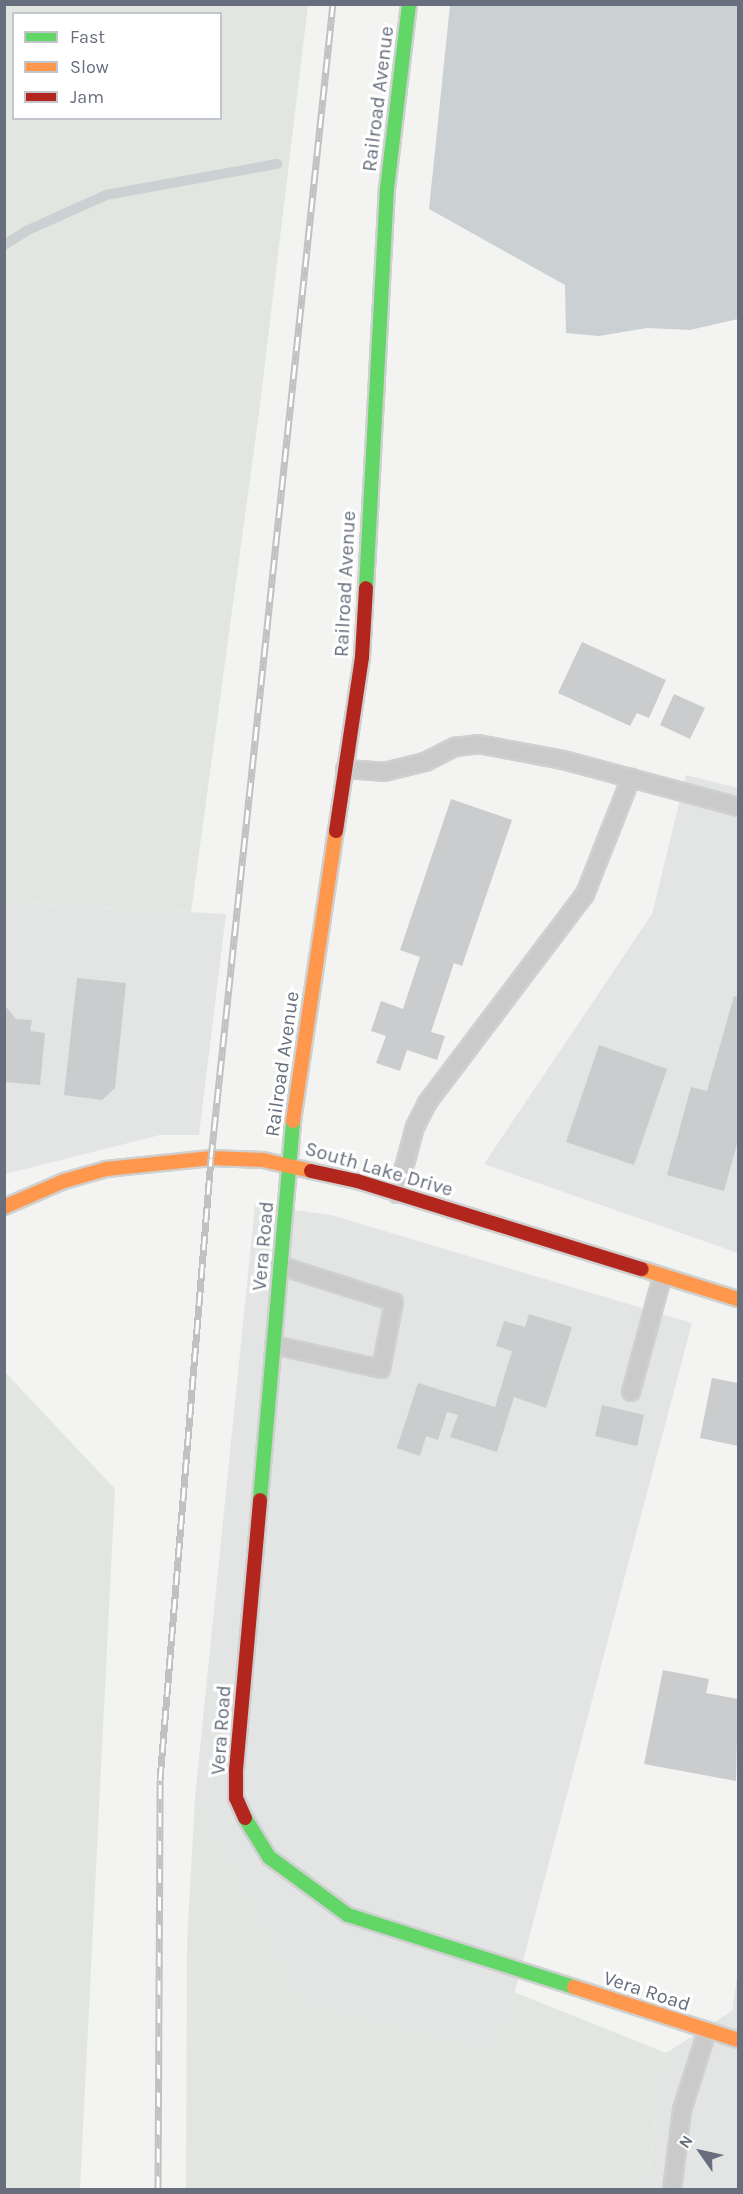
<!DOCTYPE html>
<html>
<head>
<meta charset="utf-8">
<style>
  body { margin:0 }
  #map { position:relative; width:743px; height:2194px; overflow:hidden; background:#f3f3f2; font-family:Karla,sans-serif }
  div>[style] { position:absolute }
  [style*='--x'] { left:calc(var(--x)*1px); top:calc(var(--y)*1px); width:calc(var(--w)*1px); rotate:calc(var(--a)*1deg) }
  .built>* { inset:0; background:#e3e4e4 }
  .green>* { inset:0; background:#e2e6e1 }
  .water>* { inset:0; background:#cbd0d3 }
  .stream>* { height:10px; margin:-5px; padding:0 5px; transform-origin:5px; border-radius:5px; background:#cbd0d3 }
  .building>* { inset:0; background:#cbcccd }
  .roads { filter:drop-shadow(2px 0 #cfd0d0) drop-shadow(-2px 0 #cfd0d0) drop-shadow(0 2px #cfd0d0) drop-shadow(0 -2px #cfd0d0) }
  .lane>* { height:16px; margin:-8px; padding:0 8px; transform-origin:8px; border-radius:8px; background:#cacacb }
  .fast>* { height:14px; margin:-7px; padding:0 7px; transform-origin:7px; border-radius:7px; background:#63d668 }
  .slow>* { height:14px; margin:-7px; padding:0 7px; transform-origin:7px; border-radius:7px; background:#ff974d }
  .jam>* { height:14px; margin:-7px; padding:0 7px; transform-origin:7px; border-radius:7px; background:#b3261e }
  .rail>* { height:7px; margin-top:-3.5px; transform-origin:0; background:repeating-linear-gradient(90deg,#fff 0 14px,#c0c1c2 0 28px); box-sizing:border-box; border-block:2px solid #c0c1c2 }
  span { translate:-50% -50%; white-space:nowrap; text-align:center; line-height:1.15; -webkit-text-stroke:6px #fff; paint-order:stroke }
  .street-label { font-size:20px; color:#676f7e }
  .frame { position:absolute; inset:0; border:6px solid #676f7e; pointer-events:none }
  .legend { position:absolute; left:12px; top:12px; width:210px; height:108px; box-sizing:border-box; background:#fff; border:2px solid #c2c5cb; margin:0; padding:8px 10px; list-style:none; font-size:18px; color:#676f7e }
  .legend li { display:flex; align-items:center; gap:12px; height:30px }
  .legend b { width:30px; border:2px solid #c2c5cb }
  .north { position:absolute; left:671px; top:2122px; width:60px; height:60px; -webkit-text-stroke:4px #fff; paint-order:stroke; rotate:304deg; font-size:16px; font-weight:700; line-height:24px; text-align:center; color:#676f7e }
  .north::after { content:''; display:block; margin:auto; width:21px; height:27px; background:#676f7e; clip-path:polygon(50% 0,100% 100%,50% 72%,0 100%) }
</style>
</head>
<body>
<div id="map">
  <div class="built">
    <div style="clip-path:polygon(686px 775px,738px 788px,738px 1253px,484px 1164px,652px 914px)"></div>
    <div style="clip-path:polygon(4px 902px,226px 914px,199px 1135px,160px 1135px,5px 1174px)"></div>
    <div style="clip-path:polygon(255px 1205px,331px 1215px,692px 1323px,498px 2055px,301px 2003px,195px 1798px)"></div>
    <div style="clip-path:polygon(738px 1970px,738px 2189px,645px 2190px,666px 2053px,732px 2011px)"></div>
  </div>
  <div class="green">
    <div style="clip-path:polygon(evenodd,4px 5px,308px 5px,259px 413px,191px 912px,5px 902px,4px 5px,14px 14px,220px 14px,220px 118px,14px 118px,14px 14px)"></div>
    <div style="clip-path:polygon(4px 1371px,115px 1489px,80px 2189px,5px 2189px)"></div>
    <div style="clip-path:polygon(195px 1798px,302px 2003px,498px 2055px,514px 1992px,666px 2053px,645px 2189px,186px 2189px,187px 1941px)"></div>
  </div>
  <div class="water">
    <div style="clip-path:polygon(450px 5px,738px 5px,738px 319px,690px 330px,647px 328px,599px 336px,566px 333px,565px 285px,429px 209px)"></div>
  </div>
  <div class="stream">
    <div style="--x:4;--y:245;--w:26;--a:-32"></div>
    <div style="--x:26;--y:231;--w:88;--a:-24.2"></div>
    <div style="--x:106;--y:195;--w:174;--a:-10.3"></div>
  </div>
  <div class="building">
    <div style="clip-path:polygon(582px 642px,666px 680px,649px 718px,637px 713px,630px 726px,558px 693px)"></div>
    <div style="clip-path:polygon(674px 694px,705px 708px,690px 739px,660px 725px)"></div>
    <div style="clip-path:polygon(451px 799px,512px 820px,462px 966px,454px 963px,431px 1032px,445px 1036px,437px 1060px,407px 1050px,400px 1071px,376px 1063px,386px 1036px,371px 1031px,381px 1001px,403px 1009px,420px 957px,400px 950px)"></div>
    <div style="clip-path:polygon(77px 978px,126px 983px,115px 1088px,102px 1100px,64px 1095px)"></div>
    <div style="clip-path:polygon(734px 996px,738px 997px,738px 1140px,724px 1191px,667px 1175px,691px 1087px,707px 1091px)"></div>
    <div style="clip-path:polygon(5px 1006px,16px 1019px,32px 1020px,30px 1031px,45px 1033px,40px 1085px,5px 1082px)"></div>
    <div style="clip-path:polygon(599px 1045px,667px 1069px,634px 1165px,566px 1142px)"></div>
    <div style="clip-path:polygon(529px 1314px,572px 1327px,546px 1408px,514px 1397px,497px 1452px,450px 1437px,458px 1415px,447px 1412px,438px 1440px,426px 1436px,420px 1456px,397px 1448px,418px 1383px,495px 1407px,512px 1351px,496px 1346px,504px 1321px,525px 1327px)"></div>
    <div style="clip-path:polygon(712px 1378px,738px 1383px,738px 1446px,700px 1438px)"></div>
    <div style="clip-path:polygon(602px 1405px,644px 1415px,637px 1446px,595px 1436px)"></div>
    <div style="clip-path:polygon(663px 1670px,709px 1679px,706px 1693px,738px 1699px,736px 1781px,644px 1764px)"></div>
  </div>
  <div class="roads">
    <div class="lane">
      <div style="--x:345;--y:769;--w:39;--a:4"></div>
      <div style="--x:384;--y:772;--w:42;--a:-13.7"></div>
      <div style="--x:425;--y:762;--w:34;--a:-27"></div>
      <div style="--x:455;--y:747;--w:23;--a:-7"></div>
      <div style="--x:478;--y:744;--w:86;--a:10.7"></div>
      <div style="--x:563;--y:760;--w:181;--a:15"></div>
      <div style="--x:397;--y:1194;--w:69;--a:-75"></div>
      <div style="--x:415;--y:1127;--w:27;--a:-63"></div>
      <div style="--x:427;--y:1103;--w:262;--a:-52.9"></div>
      <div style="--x:585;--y:894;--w:125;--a:-68.4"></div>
      <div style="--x:274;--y:1345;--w:110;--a:12.6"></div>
      <div style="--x:381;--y:1369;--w:68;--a:-79"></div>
      <div style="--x:394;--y:1302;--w:119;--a:-162.3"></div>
      <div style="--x:631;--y:1392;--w:119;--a:-74.9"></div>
      <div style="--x:672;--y:2190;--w:81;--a:-82.9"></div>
      <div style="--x:682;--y:2110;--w:83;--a:-72.4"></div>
    </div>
    <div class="fast">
      <div style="--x:366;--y:588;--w:400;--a:-87"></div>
      <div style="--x:387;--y:189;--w:186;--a:-83.2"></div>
      <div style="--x:260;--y:1500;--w:380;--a:-85"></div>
      <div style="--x:245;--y:1818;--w:46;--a:58.4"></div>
      <div style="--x:269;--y:1857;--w:98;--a:36.3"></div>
      <div style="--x:348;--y:1915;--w:237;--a:17.7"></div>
    </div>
    <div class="slow">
      <div style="--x:293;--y:1121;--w:293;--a:-81.6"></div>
      <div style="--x:4;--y:1207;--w:65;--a:-23.4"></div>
      <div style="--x:64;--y:1181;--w:44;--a:-15.9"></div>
      <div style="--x:106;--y:1169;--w:106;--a:-6"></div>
      <div style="--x:211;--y:1158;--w:52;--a:2.2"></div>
      <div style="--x:263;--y:1160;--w:49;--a:12.9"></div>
      <div style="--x:642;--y:1269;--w:101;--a:17.4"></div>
      <div style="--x:574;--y:1987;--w:172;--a:17.9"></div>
    </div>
    <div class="jam">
      <div style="--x:336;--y:831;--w:176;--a:-81.5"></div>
      <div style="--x:362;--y:657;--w:69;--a:-86.7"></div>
      <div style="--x:311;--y:1171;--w:47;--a:12.3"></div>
      <div style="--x:357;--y:1181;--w:298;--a:17.2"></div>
      <div style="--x:245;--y:1818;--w:22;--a:-114"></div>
      <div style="--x:236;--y:1798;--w:28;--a:-90"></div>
      <div style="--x:236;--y:1770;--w:271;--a:-84.9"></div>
    </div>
  </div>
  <div class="rail">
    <div style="--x:158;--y:2190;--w:410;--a:-89.7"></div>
    <div style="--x:160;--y:1780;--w:624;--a:-85.31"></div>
    <div style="--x:211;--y:1158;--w:1160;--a:-83.97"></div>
  </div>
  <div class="street-label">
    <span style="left:378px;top:99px;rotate:-83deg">Railroad Avenue</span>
    <span style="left:345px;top:584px;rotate:-87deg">Railroad Avenue</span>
    <span style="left:282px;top:1064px;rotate:-82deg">Railroad Avenue</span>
    <span style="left:379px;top:1169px;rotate:16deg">South Lake Drive</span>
    <span style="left:263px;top:1246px;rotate:-85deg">Vera Road</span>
    <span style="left:221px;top:1730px;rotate:-86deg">Vera Road</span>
    <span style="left:647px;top:1991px;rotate:18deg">Vera Road</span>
  </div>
  <div class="frame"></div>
  <ul class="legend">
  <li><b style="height:8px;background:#63d668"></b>Fast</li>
  <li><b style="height:8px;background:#ff974d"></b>Slow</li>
  <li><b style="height:8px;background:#b3261e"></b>Jam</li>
  </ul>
  <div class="north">N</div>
</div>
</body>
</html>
